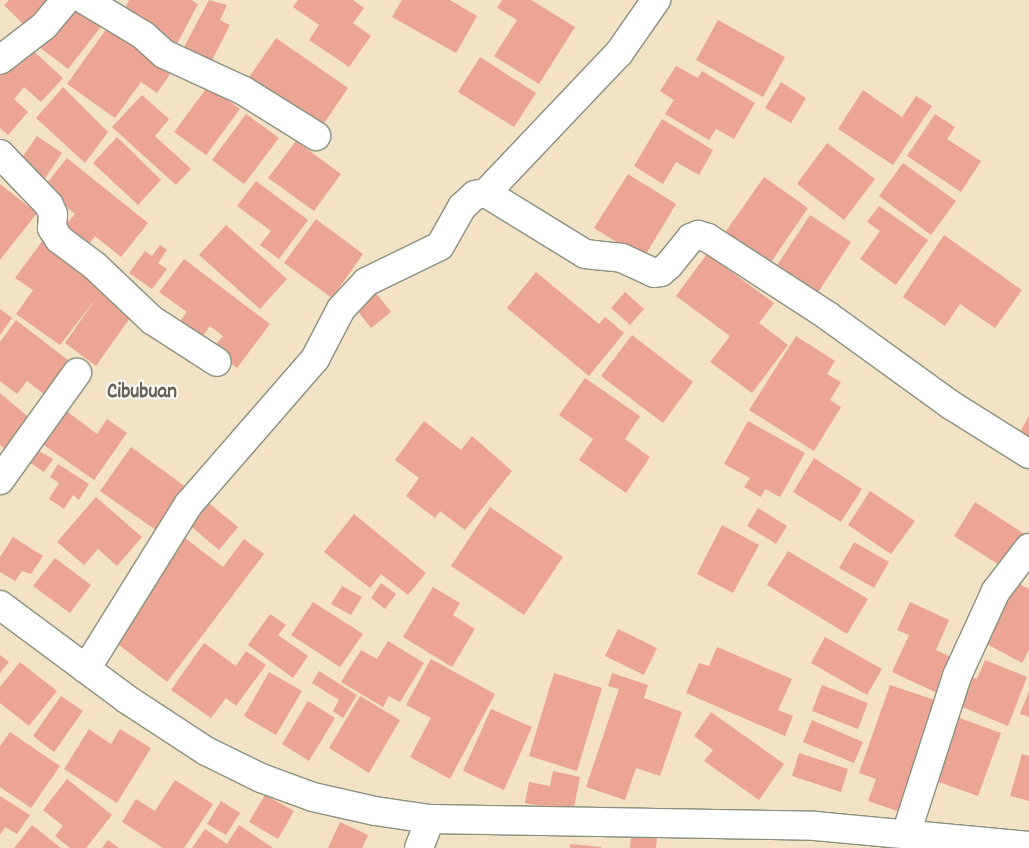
<!DOCTYPE html>
<html>
<head>
<meta charset="utf-8">
<style>
  body { margin:0 }
  #map { position:relative; width:1029px; height:848px; overflow:hidden; background:#f3e2c6; font-family:Dekko,sans-serif }
  div>[style] { position:absolute }
  [style*='--x'] { left:calc(var(--x)*1px); top:calc(var(--y)*1px); width:calc(var(--w)*1px); rotate:calc(var(--a)*1deg) }
  .building>* { inset:0; background:#eca594 }
  .roads { filter:drop-shadow(1px 0 #89907d) drop-shadow(-1px 0 #89907d) drop-shadow(0 1px #89907d) drop-shadow(0 -1px #89907d) }
  .street>* { height:28px; margin:-14px; padding:0 14px; transform-origin:14px; border-radius:14px; background:#fff }
  span { translate:-50% -50%; white-space:nowrap; text-align:center; line-height:1.15; -webkit-text-stroke:4px #fdfcf7; paint-order:stroke }
  .quarter-label { font-size:21px; color:#676156; font-weight:700 }
</style>
</head>
<body>
<div id="map">
  <div class="building">
    <div style="clip-path:polygon(9px 0,52px 0,26px 27px,4px 5px)"></div>
    <div style="clip-path:polygon(129px 0,191px 0,198px 4px,177px 44px,122px 14px)"></div>
    <div style="clip-path:polygon(209px 0,227px 5px,220px 20px,230px 25px,211px 62px,183px 49px)"></div>
    <div style="clip-path:polygon(298px 0,353px 0,364px 8px,353px 23px,371px 36px,349px 67px,309px 40px,319px 25px,293px 7px)"></div>
    <div style="clip-path:polygon(402px 0,450px 0,477px 16px,456px 53px,392px 17px)"></div>
    <div style="clip-path:polygon(502px 0,531px 0,575px 27px,539px 84px,494px 56px,517px 20px,497px 8px)"></div>
    <div style="clip-path:polygon(72px 2px,103px 24px,68px 69px,38px 46px)"></div>
    <div style="clip-path:polygon(718px 20px,785px 57px,763px 97px,696px 60px)"></div>
    <div style="clip-path:polygon(112px 21px,175px 67px,157px 93px,141px 82px,115px 118px,67px 84px)"></div>
    <div style="clip-path:polygon(276px 38px,348px 88px,320px 129px,248px 79px)"></div>
    <div style="clip-path:polygon(27px 45px,63px 78px,41px 102px,24px 87px,14px 99px,28px 112px,8px 135px,0 128px,0 75px)"></div>
    <div style="clip-path:polygon(480px 57px,536px 93px,514px 127px,458px 92px)"></div>
    <div style="clip-path:polygon(676px 66px,698px 78px,702px 71px,755px 103px,734px 139px,716px 129px,709px 140px,665px 114px,674px 100px,660px 91px)"></div>
    <div style="clip-path:polygon(781px 82px,806px 98px,791px 123px,765px 108px)"></div>
    <div style="clip-path:polygon(209px 85px,240px 109px,206px 155px,174px 132px)"></div>
    <div style="clip-path:polygon(63px 87px,108px 132px,85px 163px,36px 118px)"></div>
    <div style="clip-path:polygon(863px 90px,902px 117px,916px 96px,932px 106px,893px 165px,838px 129px)"></div>
    <div style="clip-path:polygon(142px 95px,169px 119px,155px 136px,191px 169px,176px 185px,112px 127px)"></div>
    <div style="clip-path:polygon(246px 114px,279px 138px,244px 184px,212px 160px)"></div>
    <div style="clip-path:polygon(935px 114px,955px 127px,947px 139px,981px 161px,961px 192px,907px 156px)"></div>
    <div style="clip-path:polygon(662px 119px,713px 150px,699px 175px,676px 162px,663px 184px,634px 166px)"></div>
    <div style="clip-path:polygon(37px 136px,62px 153px,44px 180px,19px 162px)"></div>
    <div style="clip-path:polygon(117px 137px,161px 180px,138px 205px,93px 163px)"></div>
    <div style="clip-path:polygon(296px 141px,341px 174px,314px 211px,268px 178px)"></div>
    <div style="clip-path:polygon(827px 143px,875px 179px,844px 220px,797px 184px)"></div>
    <div style="clip-path:polygon(67px 158px,148px 223px,121px 257px,95px 236px,84px 251px,59px 233px,75px 214px,43px 188px)"></div>
    <div style="clip-path:polygon(903px 163px,956px 201px,931px 235px,879px 196px)"></div>
    <div style="clip-path:polygon(628px 174px,676px 204px,643px 259px,594px 228px)"></div>
    <div style="clip-path:polygon(764px 177px,808px 208px,769px 265px,724px 234px)"></div>
    <div style="clip-path:polygon(256px 181px,308px 220px,279px 259px,260px 245px,271px 231px,237px 206px)"></div>
    <div style="clip-path:polygon(0 184px,37px 213px,0 260px)"></div>
    <div style="clip-path:polygon(879px 206px,928px 240px,896px 285px,860px 259px,880px 231px,867px 222px)"></div>
    <div style="clip-path:polygon(810px 215px,851px 242px,817px 294px,776px 267px)"></div>
    <div style="clip-path:polygon(316px 219px,363px 254px,332px 298px,284px 263px)"></div>
    <div style="clip-path:polygon(226px 225px,287px 279px,260px 309px,199px 255px)"></div>
    <div style="clip-path:polygon(944px 235px,1022px 290px,995px 328px,960px 304px,945px 326px,903px 297px)"></div>
    <div style="clip-path:polygon(46px 236px,137px 308px,96px 366px,65px 343px,97px 297px,60px 345px,16px 314px,33px 290px,15px 278px)"></div>
    <div style="clip-path:polygon(160px 245px,167px 250px,158px 263px,167px 269px,152px 289px,129px 273px,145px 251px,152px 256px)"></div>
    <div style="clip-path:polygon(707px 254px,774px 303px,759px 323px,788px 345px,752px 393px,710px 362px,730px 336px,676px 296px)"></div>
    <div style="clip-path:polygon(184px 259px,270px 324px,237px 368px,212px 349px,223px 336px,210px 326px,197px 344px,175px 328px,187px 312px,159px 292px)"></div>
    <div style="clip-path:polygon(536px 272px,599px 324px,605px 317px,624px 333px,589px 376px,507px 308px)"></div>
    <div style="clip-path:polygon(625px 292px,644px 309px,630px 325px,611px 308px)"></div>
    <div style="clip-path:polygon(376px 293px,391px 312px,371px 328px,356px 309px)"></div>
    <div style="clip-path:polygon(0 309px,12px 318px,0 335px)"></div>
    <div style="clip-path:polygon(16px 320px,73px 364px,48px 397px,27px 381px,17px 394px,0 381px,0 342px)"></div>
    <div style="clip-path:polygon(632px 335px,693px 382px,663px 423px,601px 376px)"></div>
    <div style="clip-path:polygon(796px 336px,835px 361px,827px 374px,841px 382px,830px 400px,841px 407px,814px 451px,749px 410px)"></div>
    <div style="clip-path:polygon(585px 378px,640px 416px,625px 439px,650px 457px,626px 493px,579px 460px,593px 439px,559px 415px)"></div>
    <div style="clip-path:polygon(0 393px,33px 421px,7px 451px,0 445px)"></div>
    <div style="clip-path:polygon(65px 410px,97px 434px,107px 419px,127px 433px,94px 480px,41px 443px)"></div>
    <div style="clip-path:polygon(1029px 416px,1029px 438px,1020px 432px)"></div>
    <div style="clip-path:polygon(424px 421px,461px 450px,472px 436px,512px 471px,465px 530px,440px 511px,435px 518px,406px 496px,419px 478px,395px 460px)"></div>
    <div style="clip-path:polygon(748px 421px,805px 453px,780px 497px,765px 489px,761px 497px,744px 487px,750px 478px,724px 464px)"></div>
    <div style="clip-path:polygon(32px 447px,53px 459px,44px 472px,24px 459px)"></div>
    <div style="clip-path:polygon(131px 447px,190px 490px,160px 533px,100px 491px)"></div>
    <div style="clip-path:polygon(814px 458px,862px 489px,841px 522px,793px 492px)"></div>
    <div style="clip-path:polygon(58px 464px,89px 484px,79px 500px,73px 495px,64px 509px,49px 499px,59px 483px,50px 477px)"></div>
    <div style="clip-path:polygon(870px 491px,915px 521px,891px 554px,848px 525px)"></div>
    <div style="clip-path:polygon(96px 497px,142px 537px,117px 566px,98px 549px,84px 565px,57px 542px)"></div>
    <div style="clip-path:polygon(205px 500px,238px 527px,219px 550px,186px 522px)"></div>
    <div style="clip-path:polygon(975px 502px,1026px 535px,1004px 568px,954px 536px)"></div>
    <div style="clip-path:polygon(490px 507px,563px 557px,524px 615px,451px 566px)"></div>
    <div style="clip-path:polygon(758px 508px,787px 526px,776px 544px,747px 526px)"></div>
    <div style="clip-path:polygon(354px 514px,426px 573px,408px 595px,381px 574px,370px 588px,324px 552px)"></div>
    <div style="clip-path:polygon(722px 525px,759px 545px,733px 593px,697px 574px)"></div>
    <div style="clip-path:polygon(13px 537px,43px 556px,31px 574px,22px 571px,15px 581px,0 572px,0 557px)"></div>
    <div style="clip-path:polygon(185px 538px,223px 567px,244px 539px,264px 554px,167px 682px,110px 638px)"></div>
    <div style="clip-path:polygon(854px 542px,889px 562px,874px 588px,839px 568px)"></div>
    <div style="clip-path:polygon(788px 551px,868px 599px,847px 634px,767px 585px)"></div>
    <div style="clip-path:polygon(55px 558px,91px 585px,70px 613px,33px 586px)"></div>
    <div style="clip-path:polygon(1016px 582px,1029px 589px,1029px 650px,1022px 663px,983px 642px)"></div>
    <div style="clip-path:polygon(381px 583px,396px 594px,385px 609px,371px 598px)"></div>
    <div style="clip-path:polygon(342px 586px,362px 597px,351px 615px,331px 604px)"></div>
    <div style="clip-path:polygon(433px 587px,460px 603px,453px 615px,475px 629px,452px 667px,403px 637px)"></div>
    <div style="clip-path:polygon(313px 602px,363px 634px,340px 667px,291px 635px)"></div>
    <div style="clip-path:polygon(910px 602px,949px 620px,936px 650px,953px 658px,937px 693px,892px 672px,909px 635px,897px 630px)"></div>
    <div style="clip-path:polygon(270px 614px,286px 625px,278px 635px,308px 656px,293px 678px,248px 645px)"></div>
    <div style="clip-path:polygon(618px 629px,657px 648px,644px 675px,605px 656px)"></div>
    <div style="clip-path:polygon(825px 637px,882px 669px,867px 695px,811px 663px)"></div>
    <div style="clip-path:polygon(388px 641px,424px 663px,400px 702px,389px 696px,383px 707px,341px 682px,361px 650px,377px 659px)"></div>
    <div style="clip-path:polygon(204px 643px,236px 666px,246px 651px,266px 665px,236px 706px,226px 698px,211px 718px,171px 690px)"></div>
    <div style="clip-path:polygon(717px 647px,792px 679px,778px 710px,793px 716px,785px 736px,686px 693px,699px 663px,709px 666px)"></div>
    <div style="clip-path:polygon(0 655px,9px 662px,0 673px)"></div>
    <div style="clip-path:polygon(431px 659px,495px 694px,450px 779px,410px 757px,431px 718px,406px 705px)"></div>
    <div style="clip-path:polygon(985px 660px,1027px 677px,1008px 726px,955px 704px,966px 675px,977px 679px)"></div>
    <div style="clip-path:polygon(20px 662px,57px 691px,29px 726px,0 703px,0 687px)"></div>
    <div style="clip-path:polygon(319px 671px,357px 695px,343px 718px,333px 711px,339px 700px,312px 683px)"></div>
    <div style="clip-path:polygon(269px 672px,302px 691px,276px 735px,244px 716px)"></div>
    <div style="clip-path:polygon(554px 673px,602px 688px,577px 771px,529px 756px)"></div>
    <div style="clip-path:polygon(612px 673px,648px 685px,644px 698px,682px 712px,660px 776px,636px 768px,625px 800px,586px 787px,619px 689px,608px 686px)"></div>
    <div style="clip-path:polygon(822px 685px,868px 703px,858px 729px,812px 711px)"></div>
    <div style="clip-path:polygon(890px 685px,941px 702px,903px 813px,868px 801px,876px 779px,859px 773px)"></div>
    <div style="clip-path:polygon(1029px 691px,1029px 717px,1020px 714px)"></div>
    <div style="clip-path:polygon(61px 696px,83px 711px,54px 752px,33px 736px)"></div>
    <div style="clip-path:polygon(360px 696px,400px 720px,369px 773px,329px 748px)"></div>
    <div style="clip-path:polygon(308px 701px,335px 718px,309px 761px,282px 744px)"></div>
    <div style="clip-path:polygon(491px 709px,532px 727px,504px 790px,463px 771px)"></div>
    <div style="clip-path:polygon(711px 712px,784px 764px,759px 800px,704px 761px,713px 750px,694px 736px)"></div>
    <div style="clip-path:polygon(954px 716px,1001px 733px,978px 796px,930px 779px)"></div>
    <div style="clip-path:polygon(812px 720px,863px 742px,854px 763px,803px 742px)"></div>
    <div style="clip-path:polygon(89px 729px,111px 744px,120px 729px,151px 748px,117px 803px,64px 769px)"></div>
    <div style="clip-path:polygon(10px 732px,60px 766px,31px 808px,0 787px,0 746px)"></div>
    <div style="clip-path:polygon(799px 753px,848px 769px,841px 792px,792px 776px)"></div>
    <div style="clip-path:polygon(1022px 754px,1029px 756px,1029px 801px,1010px 796px)"></div>
    <div style="clip-path:polygon(553px 771px,580px 777px,573px 812px,525px 803px,529px 782px,550px 786px)"></div>
    <div style="clip-path:polygon(67px 779px,112px 815px,86px 848px,70px 848px,55px 836px,63px 826px,43px 810px)"></div>
    <div style="clip-path:polygon(175px 780px,213px 804px,184px 848px,163px 848px,122px 822px,136px 799px,155px 811px)"></div>
    <div style="clip-path:polygon(265px 795px,294px 811px,278px 839px,249px 822px)"></div>
    <div style="clip-path:polygon(0 796px,30px 815px,17px 834px,5px 827px,0 835px)"></div>
    <div style="clip-path:polygon(221px 801px,240px 813px,226px 835px,207px 824px)"></div>
    <div style="clip-path:polygon(340px 822px,368px 835px,362px 848px,328px 848px)"></div>
    <div style="clip-path:polygon(32px 825px,61px 848px,14px 848px)"></div>
    <div style="clip-path:polygon(239px 825px,273px 848px,192px 848px,205px 829px,227px 844px)"></div>
    <div style="clip-path:polygon(631px 835px,657px 838px,656px 848px,630px 848px)"></div>
    <div style="clip-path:polygon(108px 840px,119px 848px,102px 848px)"></div>
    <div style="clip-path:polygon(570px 844px,601px 847px,601px 848px,570px 848px)"></div>
  </div>
  <div class="roads">
    <div class="street">
      <div style="--x:85;--y:0;--w:68;--a:31.1"></div>
      <div style="--x:143;--y:35;--w:28;--a:42"></div>
      <div style="--x:164;--y:54;--w:88;--a:24.8"></div>
      <div style="--x:244;--y:91;--w:85;--a:32"></div>
      <div style="--x:0;--y:60;--w:56;--a:-37.7"></div>
      <div style="--x:44;--y:26;--w:34;--a:-50"></div>
      <div style="--x:0;--y:154;--w:71;--a:46.1"></div>
      <div style="--x:49;--y:205;--w:10;--a:66"></div>
      <div style="--x:53;--y:214;--w:14;--a:94"></div>
      <div style="--x:52;--y:228;--w:13;--a:58"></div>
      <div style="--x:59;--y:239;--w:45;--a:36.9"></div>
      <div style="--x:95;--y:266;--w:79;--a:43.5"></div>
      <div style="--x:152;--y:320;--w:77;--a:32.9"></div>
      <div style="--x:486;--y:193;--w:193;--a:-46.5"></div>
      <div style="--x:619;--y:53;--w:65;--a:-55.1"></div>
      <div style="--x:0;--y:480;--w:132;--a:-54.3"></div>
      <div style="--x:0;--y:605;--w:156;--a:36.6"></div>
      <div style="--x:125;--y:698;--w:97;--a:33.2"></div>
      <div style="--x:206;--y:751;--w:61;--a:26.1"></div>
      <div style="--x:261;--y:778;--w:55;--a:20.1"></div>
      <div style="--x:313;--y:797;--w:64;--a:12.7"></div>
      <div style="--x:375;--y:811;--w:56;--a:8.3"></div>
      <div style="--x:430;--y:819;--w:385;--a:1"></div>
      <div style="--x:815;--y:826;--w:215;--a:5.3"></div>
      <div style="--x:86;--y:669;--w:193;--a:-58.1"></div>
      <div style="--x:188;--y:505;--w:194;--a:-49"></div>
      <div style="--x:315;--y:359;--w:56;--a:-62.5"></div>
      <div style="--x:341;--y:309;--w:37;--a:-47"></div>
      <div style="--x:366;--y:282;--w:82;--a:-25.9"></div>
      <div style="--x:440;--y:246;--w:45;--a:-60.6"></div>
      <div style="--x:462;--y:207;--w:18;--a:-43"></div>
      <div style="--x:475;--y:195;--w:11;--a:-10"></div>
      <div style="--x:486;--y:193;--w:116;--a:31.6"></div>
      <div style="--x:585;--y:254;--w:37;--a:6"></div>
      <div style="--x:622;--y:258;--w:35;--a:25"></div>
      <div style="--x:654;--y:273;--w:7;--a:-8"></div>
      <div style="--x:661;--y:272;--w:11;--a:-41"></div>
      <div style="--x:669;--y:265;--w:35;--a:-51"></div>
      <div style="--x:691;--y:238;--w:8;--a:-23"></div>
      <div style="--x:698;--y:235;--w:10;--a:17"></div>
      <div style="--x:708;--y:238;--w:143;--a:33"></div>
      <div style="--x:828;--y:316;--w:152;--a:35.9"></div>
      <div style="--x:951;--y:405;--w:92;--a:32.1"></div>
      <div style="--x:906;--y:834;--w:166;--a:-72.1"></div>
      <div style="--x:957;--y:676;--w:94;--a:-65.4"></div>
      <div style="--x:996;--y:591;--w:54;--a:-52.5"></div>
      <div style="--x:419;--y:848;--w:31;--a:-69"></div>
    </div>
  </div>
  <div class="quarter-label">
    <span style="left:142px;top:393px">Cibubuan</span>
  </div>
</div>
</body>
</html>
